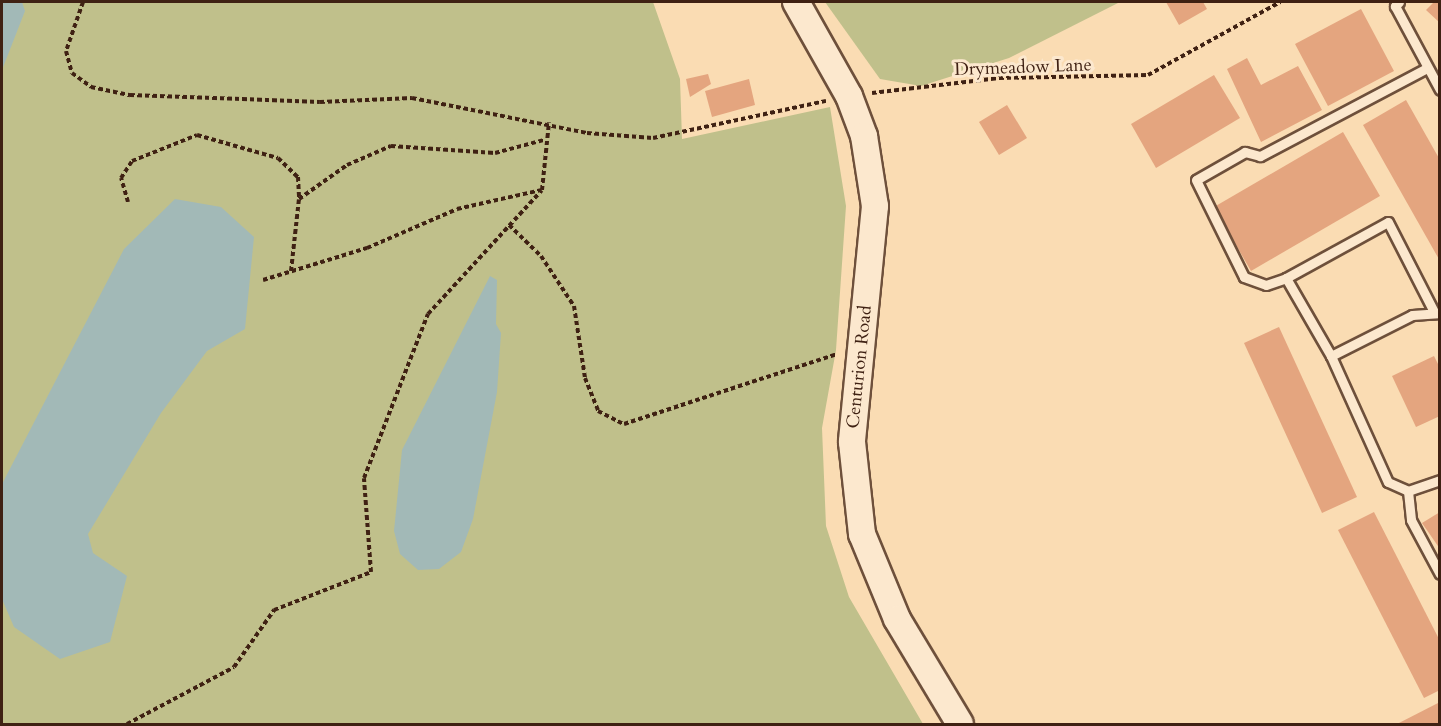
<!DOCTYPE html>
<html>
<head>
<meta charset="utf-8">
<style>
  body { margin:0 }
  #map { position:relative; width:1441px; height:726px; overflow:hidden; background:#fadcb3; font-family:Cardo,serif }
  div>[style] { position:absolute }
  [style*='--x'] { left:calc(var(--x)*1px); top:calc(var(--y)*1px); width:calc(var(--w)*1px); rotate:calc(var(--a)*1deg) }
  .green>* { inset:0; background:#c0c08b }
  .water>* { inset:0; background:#a2b9b7 }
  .building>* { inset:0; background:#e4a57f }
  .path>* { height:4px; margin-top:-2px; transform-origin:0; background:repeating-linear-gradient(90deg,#3f2113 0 4.5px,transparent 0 7.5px) }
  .roads { filter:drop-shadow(2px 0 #6e503b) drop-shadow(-2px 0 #6e503b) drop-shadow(0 2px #6e503b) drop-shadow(0 -2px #6e503b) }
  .lane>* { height:9px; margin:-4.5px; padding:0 4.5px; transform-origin:4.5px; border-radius:4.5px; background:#fce8ce }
  .secondary>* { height:26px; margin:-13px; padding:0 13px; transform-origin:13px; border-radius:13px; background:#fce8ce }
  span { translate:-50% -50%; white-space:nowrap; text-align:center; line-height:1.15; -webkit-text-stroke:6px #fce8ce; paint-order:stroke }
  .street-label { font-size:18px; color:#3f2113 }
  .frame { position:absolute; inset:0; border:3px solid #3f2113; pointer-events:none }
</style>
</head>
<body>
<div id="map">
  <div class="green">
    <div style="clip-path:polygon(2px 2px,653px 2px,680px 79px,682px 139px,830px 107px,846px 206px,836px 350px,822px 428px,826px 526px,849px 597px,923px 724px,2px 724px)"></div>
    <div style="clip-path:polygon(825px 2px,1120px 2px,1009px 58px,921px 86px,880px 79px)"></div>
  </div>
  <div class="water">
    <div style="clip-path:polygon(2px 2px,22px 2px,25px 11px,2px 70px)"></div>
    <div style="clip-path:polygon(175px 199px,221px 207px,254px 237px,245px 329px,207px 351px,161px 413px,88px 534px,93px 553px,127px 576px,110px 642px,60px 659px,14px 627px,2px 599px,2px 484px,124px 249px)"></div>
    <div style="clip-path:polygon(490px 276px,497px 280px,496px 324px,501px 333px,497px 392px,473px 519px,461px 552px,439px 569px,418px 570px,400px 554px,394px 531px,402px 450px)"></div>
  </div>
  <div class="building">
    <div style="clip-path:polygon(1166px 2px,1203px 2px,1207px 9px,1179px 25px)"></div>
    <div style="clip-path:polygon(1434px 2px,1440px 2px,1440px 23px,1426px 10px)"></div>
    <div style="clip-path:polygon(1361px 9px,1394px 71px,1328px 106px,1295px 44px)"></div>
    <div style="clip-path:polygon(1247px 58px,1261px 85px,1298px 66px,1322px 110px,1261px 142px,1227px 69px)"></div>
    <div style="clip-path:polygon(708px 74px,711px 84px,690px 97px,686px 79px)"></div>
    <div style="clip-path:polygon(1214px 75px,1240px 118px,1156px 168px,1131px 124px)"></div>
    <div style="clip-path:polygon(749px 79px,755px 105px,712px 117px,705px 91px)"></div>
    <div style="clip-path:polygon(1406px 100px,1440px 160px,1440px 261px,1363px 125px)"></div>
    <div style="clip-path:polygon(1007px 105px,1027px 138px,999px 155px,979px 122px)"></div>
    <div style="clip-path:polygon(1343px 132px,1380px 196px,1251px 271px,1214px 207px)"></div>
    <div style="clip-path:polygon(1279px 327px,1357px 497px,1322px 513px,1244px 343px)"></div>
    <div style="clip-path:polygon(1434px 356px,1440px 368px,1440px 416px,1416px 427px,1392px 376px)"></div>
    <div style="clip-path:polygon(1374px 512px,1440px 641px,1440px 690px,1424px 698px,1338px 530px)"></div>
    <div style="clip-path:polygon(1440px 512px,1440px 549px,1422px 523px)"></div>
    <div style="clip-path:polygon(1440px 702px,1440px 724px,1397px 724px)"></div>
  </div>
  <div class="path">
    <div style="--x:83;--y:2;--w:52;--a:109.1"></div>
    <div style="--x:66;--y:51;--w:23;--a:75"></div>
    <div style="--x:72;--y:73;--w:24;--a:36"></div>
    <div style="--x:91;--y:87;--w:40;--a:12"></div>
    <div style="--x:130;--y:95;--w:190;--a:2.1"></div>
    <div style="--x:320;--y:102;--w:92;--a:-2.5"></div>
    <div style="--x:412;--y:98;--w:178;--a:11.3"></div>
    <div style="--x:587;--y:133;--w:66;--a:4.3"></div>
    <div style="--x:653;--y:138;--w:177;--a:-12.1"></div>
    <div style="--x:872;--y:93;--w:128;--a:-6.7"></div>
    <div style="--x:999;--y:78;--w:149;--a:-1.2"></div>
    <div style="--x:1148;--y:75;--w:151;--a:-28.9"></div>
    <div style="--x:128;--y:202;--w:25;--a:-106"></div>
    <div style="--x:121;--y:178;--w:20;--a:-57"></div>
    <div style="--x:132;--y:161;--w:70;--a:-21.8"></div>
    <div style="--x:197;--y:135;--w:84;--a:15.9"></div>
    <div style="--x:278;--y:158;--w:28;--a:44"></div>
    <div style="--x:298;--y:177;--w:22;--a:87"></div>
    <div style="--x:299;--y:199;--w:59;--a:-35.3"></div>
    <div style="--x:347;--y:165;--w:48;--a:-23.4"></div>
    <div style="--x:391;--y:146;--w:104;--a:3.9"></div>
    <div style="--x:495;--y:153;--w:51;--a:-14.9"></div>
    <div style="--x:509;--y:225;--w:45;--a:44.1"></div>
    <div style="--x:541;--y:256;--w:60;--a:56.6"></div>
    <div style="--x:574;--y:306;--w:73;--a:81.3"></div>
    <div style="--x:585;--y:378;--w:35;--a:68"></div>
    <div style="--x:598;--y:411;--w:29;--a:27"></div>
    <div style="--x:624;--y:424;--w:224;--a:-18.2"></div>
    <div style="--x:291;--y:271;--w:72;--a:-83.7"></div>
    <div style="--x:263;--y:280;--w:109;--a:-17.1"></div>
    <div style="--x:367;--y:248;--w:98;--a:-23.4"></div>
    <div style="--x:457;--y:209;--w:86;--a:-12.7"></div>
    <div style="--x:127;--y:724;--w:121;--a:-28"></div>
    <div style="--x:234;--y:667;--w:70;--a:-54.9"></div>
    <div style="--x:274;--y:610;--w:104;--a:-21.4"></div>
    <div style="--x:371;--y:572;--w:94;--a:-94.3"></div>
    <div style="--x:364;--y:478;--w:176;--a:-68.7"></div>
    <div style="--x:428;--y:314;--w:168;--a:-47.4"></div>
    <div style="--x:542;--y:190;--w:68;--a:-84.1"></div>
  </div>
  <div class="roads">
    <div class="lane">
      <div style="--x:1399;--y:2;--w:6;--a:135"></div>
      <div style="--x:1395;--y:6;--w:95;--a:61.8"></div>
      <div style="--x:1427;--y:68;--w:189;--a:152.2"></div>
      <div style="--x:1260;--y:156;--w:16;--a:-165"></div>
      <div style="--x:1245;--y:152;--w:56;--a:150.3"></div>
      <div style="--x:1196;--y:180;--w:108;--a:63.7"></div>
      <div style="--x:1244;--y:277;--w:23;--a:20"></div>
      <div style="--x:1266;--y:285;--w:21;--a:-19"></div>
      <div style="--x:1286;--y:278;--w:90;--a:60"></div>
      <div style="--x:1331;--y:356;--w:138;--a:65.7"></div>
      <div style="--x:1388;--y:482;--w:22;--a:24"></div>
      <div style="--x:1408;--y:491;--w:34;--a:-19"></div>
      <div style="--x:1286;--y:278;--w:116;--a:-28.8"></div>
      <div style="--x:1388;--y:222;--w:101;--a:62.9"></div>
      <div style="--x:1331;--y:356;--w:91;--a:-26.8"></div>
      <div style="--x:1412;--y:315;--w:26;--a:-4"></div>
      <div style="--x:1408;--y:491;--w:29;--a:84"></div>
      <div style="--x:1411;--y:520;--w:61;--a:61.8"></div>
    </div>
    <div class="secondary">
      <div style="--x:796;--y:2;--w:108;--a:60.6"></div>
      <div style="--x:849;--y:96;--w:43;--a:69.4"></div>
      <div style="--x:864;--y:136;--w:71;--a:81.1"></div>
      <div style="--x:875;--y:206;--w:237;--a:95.6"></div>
      <div style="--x:852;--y:442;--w:93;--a:83.8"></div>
      <div style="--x:862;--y:534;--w:92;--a:67.6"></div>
      <div style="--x:897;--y:619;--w:122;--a:59"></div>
    </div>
  </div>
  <div class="street-label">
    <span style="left:1023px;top:68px;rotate:-2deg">Drymeadow Lane</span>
    <span style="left:860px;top:367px;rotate:-84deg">Centurion Road</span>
  </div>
  <div class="frame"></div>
</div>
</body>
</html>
